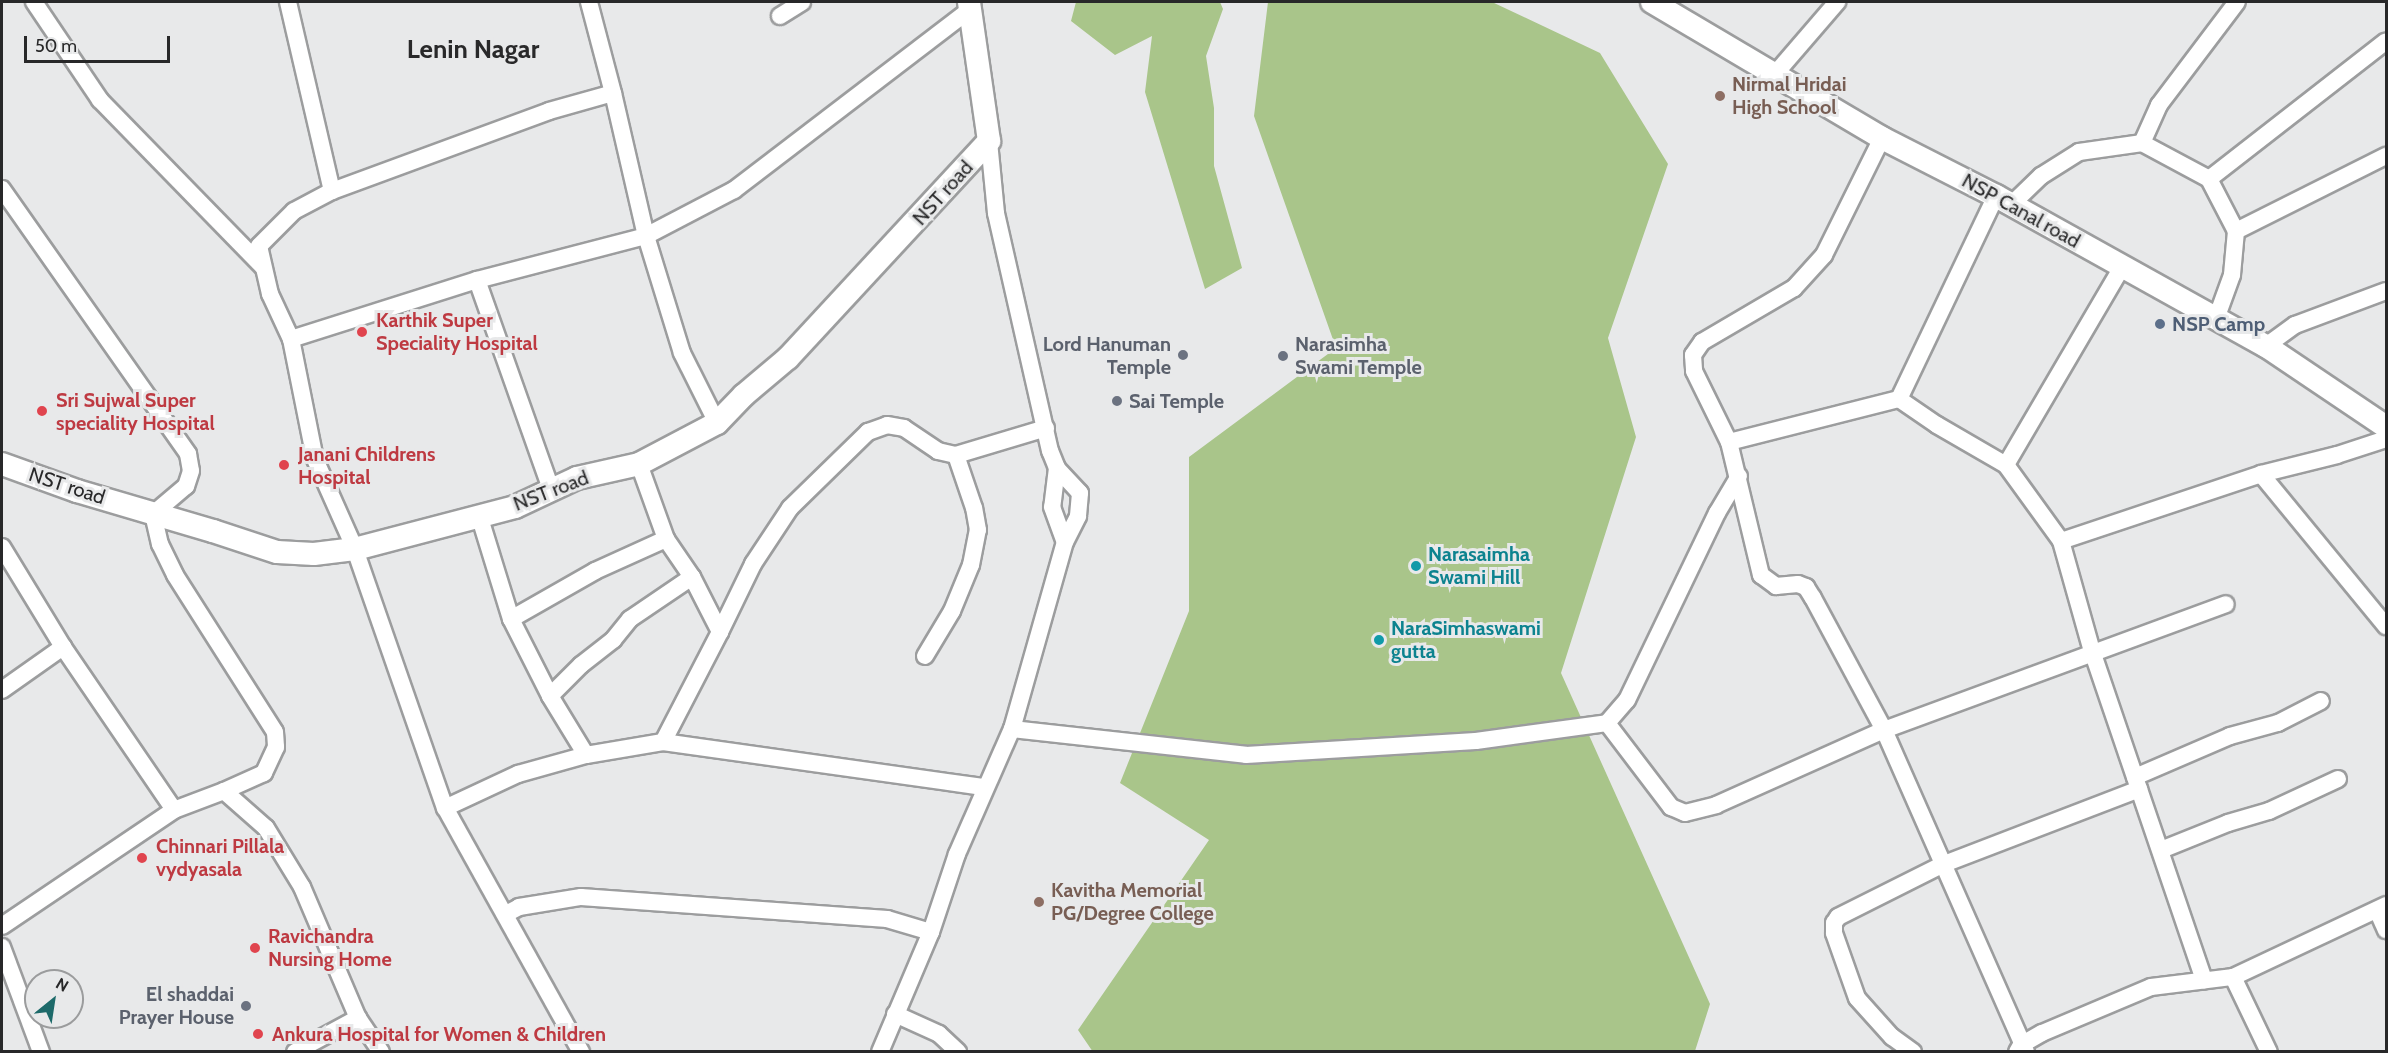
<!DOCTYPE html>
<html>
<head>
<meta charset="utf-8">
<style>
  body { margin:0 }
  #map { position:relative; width:2388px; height:1053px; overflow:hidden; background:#e8e9ea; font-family:Cabin,sans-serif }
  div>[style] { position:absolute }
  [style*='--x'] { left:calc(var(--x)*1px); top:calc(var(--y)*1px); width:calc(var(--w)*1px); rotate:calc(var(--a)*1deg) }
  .green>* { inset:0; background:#a9c58a }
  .roads { filter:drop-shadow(2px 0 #9c9d9e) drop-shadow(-2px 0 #9c9d9e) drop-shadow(0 2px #9c9d9e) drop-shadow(0 -2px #9c9d9e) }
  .street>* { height:16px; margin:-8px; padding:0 8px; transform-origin:8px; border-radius:8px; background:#fff }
  .secondary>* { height:22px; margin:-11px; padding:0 11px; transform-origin:11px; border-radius:11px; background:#fff }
  .dots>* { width:16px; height:16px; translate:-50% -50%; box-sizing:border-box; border:3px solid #e8e9ea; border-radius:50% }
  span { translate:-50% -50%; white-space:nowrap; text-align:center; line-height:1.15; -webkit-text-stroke:6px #e8e9ea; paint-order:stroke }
  .education-label { font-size:20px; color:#785e54; font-weight:700 }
  .left { translate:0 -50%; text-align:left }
  .street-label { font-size:20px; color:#282829 }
  .health-label { font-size:20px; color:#be3a42; font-weight:700 }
  .service-label { font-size:20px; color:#4e5e75; font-weight:700 }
  .worship-label { font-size:20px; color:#5b616d; font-weight:700 }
  .right { translate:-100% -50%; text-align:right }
  .culture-label { font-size:20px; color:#0d838f; font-weight:700 }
  .district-label { font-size:26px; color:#29292a; font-weight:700 }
  .frame { position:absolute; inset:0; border:3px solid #282829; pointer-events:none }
  .north { position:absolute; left:24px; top:969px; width:60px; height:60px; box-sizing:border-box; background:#e8e9ea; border:2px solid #9b9c9d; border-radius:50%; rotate:30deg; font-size:16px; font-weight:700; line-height:24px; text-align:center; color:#282829 }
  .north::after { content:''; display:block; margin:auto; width:21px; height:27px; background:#1d6a6a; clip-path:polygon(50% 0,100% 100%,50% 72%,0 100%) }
  .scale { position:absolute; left:24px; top:36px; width:146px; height:27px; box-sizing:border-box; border:3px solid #282829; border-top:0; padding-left:8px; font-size:18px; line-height:21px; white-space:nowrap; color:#282829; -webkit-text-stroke:4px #e8e9ea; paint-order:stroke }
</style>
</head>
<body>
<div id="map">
  <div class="green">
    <div style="clip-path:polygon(1076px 2px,1220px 2px,1223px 9px,1206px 56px,1214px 108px,1214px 166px,1242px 268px,1205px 289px,1145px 92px,1152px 36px,1115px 55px,1071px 21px)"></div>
    <div style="clip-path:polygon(1268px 2px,1492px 2px,1600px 53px,1668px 164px,1608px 338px,1636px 437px,1561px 673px,1710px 1004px,1695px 1051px,1093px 1052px,1078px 1030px,1209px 840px,1120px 783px,1189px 611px,1189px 457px,1336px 348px,1254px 116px)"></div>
  </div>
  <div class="roads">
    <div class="street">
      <div style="--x:34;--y:2;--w:118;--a:56"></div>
      <div style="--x:100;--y:100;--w:233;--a:45.7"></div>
      <div style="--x:288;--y:2;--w:194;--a:76.9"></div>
      <div style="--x:780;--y:16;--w:26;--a:-32"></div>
      <div style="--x:1776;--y:73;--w:94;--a:-49.3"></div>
      <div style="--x:613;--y:93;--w:147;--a:77"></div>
      <div style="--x:646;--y:236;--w:122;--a:72.9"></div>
      <div style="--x:682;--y:353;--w:78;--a:63.4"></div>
      <div style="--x:1882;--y:138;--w:131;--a:116.4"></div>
      <div style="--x:1824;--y:255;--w:45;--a:132.3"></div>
      <div style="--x:1794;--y:288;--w:107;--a:149.6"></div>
      <div style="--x:1702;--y:342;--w:16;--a:125"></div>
      <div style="--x:1693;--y:355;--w:16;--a:86"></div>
      <div style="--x:1694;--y:371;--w:79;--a:63.8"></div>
      <div style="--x:1729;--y:442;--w:137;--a:76.5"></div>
      <div style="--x:1761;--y:575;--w:19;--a:36"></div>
      <div style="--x:1776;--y:586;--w:22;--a:-5"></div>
      <div style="--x:1798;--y:584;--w:9;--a:21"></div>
      <div style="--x:1806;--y:587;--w:13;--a:58"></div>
      <div style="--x:1813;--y:598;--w:150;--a:61.7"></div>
      <div style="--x:1884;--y:730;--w:352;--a:66.2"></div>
      <div style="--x:2142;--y:143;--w:42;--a:-65.9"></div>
      <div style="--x:2159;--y:105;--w:129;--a:-52.9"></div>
      <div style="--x:2209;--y:179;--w:224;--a:-37.9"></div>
      <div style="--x:2;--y:189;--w:324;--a:54.9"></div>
      <div style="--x:188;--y:454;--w:17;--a:80"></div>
      <div style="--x:191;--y:471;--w:16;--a:108"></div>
      <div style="--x:186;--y:486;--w:43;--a:139.7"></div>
      <div style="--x:153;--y:514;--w:31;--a:77"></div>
      <div style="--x:160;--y:544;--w:34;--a:64"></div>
      <div style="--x:175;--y:575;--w:186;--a:57.5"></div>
      <div style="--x:275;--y:732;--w:15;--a:86"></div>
      <div style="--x:276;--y:747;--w:29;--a:115"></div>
      <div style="--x:264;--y:773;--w:44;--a:155.8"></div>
      <div style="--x:224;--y:791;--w:53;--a:159.2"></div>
      <div style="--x:174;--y:810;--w:207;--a:146"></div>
      <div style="--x:2011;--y:205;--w:42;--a:-44"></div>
      <div style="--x:2041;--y:176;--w:45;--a:-32.3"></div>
      <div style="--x:2079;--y:152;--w:64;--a:-8.1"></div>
      <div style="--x:2142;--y:143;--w:76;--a:28.2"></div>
      <div style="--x:2209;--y:179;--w:59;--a:62.6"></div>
      <div style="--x:2236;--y:231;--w:44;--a:95.2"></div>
      <div style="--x:2232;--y:275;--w:47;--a:110"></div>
      <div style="--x:2236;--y:231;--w:168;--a:-26.6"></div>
      <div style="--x:2122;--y:267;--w:229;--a:120.4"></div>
      <div style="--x:2006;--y:465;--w:94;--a:54.1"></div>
      <div style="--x:2061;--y:541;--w:114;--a:74.3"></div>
      <div style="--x:2092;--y:651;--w:348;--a:71.2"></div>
      <div style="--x:477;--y:280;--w:222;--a:70.5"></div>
      <div style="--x:291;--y:339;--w:195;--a:-17.6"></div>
      <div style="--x:477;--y:280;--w:175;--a:-14.6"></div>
      <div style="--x:646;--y:236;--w:99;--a:-27.6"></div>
      <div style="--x:734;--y:190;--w:298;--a:-37.4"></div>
      <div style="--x:2266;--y:346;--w:36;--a:-36"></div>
      <div style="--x:2295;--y:325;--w:97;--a:-20.5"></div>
      <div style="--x:1899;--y:399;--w:46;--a:34.4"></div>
      <div style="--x:1937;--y:425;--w:80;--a:30.1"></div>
      <div style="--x:1729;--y:442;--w:175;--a:-14.2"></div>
      <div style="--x:1899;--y:399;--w:225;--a:-64.5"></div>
      <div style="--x:639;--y:464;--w:80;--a:70.2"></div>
      <div style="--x:666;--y:539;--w:46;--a:55.6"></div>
      <div style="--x:692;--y:577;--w:62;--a:63"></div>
      <div style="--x:720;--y:632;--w:124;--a:117.4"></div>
      <div style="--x:1057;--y:468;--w:39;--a:97"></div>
      <div style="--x:1052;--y:507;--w:37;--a:70"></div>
      <div style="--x:2261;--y:474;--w:197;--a:50.6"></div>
      <div style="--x:479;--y:515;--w:109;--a:72.9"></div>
      <div style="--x:511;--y:619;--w:86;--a:63.1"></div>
      <div style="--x:550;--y:696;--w:69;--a:58.6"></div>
      <div style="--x:2061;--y:541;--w:211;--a:-18.5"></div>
      <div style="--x:2261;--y:474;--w:78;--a:-14"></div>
      <div style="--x:2337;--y:455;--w:52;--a:-18.1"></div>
      <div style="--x:2;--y:547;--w:117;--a:58.6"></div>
      <div style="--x:63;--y:647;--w:197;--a:55.7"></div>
      <div style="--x:511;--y:619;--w:97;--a:-29.7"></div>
      <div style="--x:595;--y:571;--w:78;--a:-24.3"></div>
      <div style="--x:720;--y:632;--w:76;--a:-64.1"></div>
      <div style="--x:753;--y:564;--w:67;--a:-56.5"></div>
      <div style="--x:790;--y:508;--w:109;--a:-44.3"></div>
      <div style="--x:868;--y:432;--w:20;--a:-20"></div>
      <div style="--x:887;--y:425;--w:17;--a:10"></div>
      <div style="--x:904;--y:428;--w:41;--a:34.1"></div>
      <div style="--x:938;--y:451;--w:18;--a:13"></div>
      <div style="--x:956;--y:455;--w:94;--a:-16.7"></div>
      <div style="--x:925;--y:656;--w:52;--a:-59"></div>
      <div style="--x:952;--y:611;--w:50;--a:-67.6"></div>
      <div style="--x:971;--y:565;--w:36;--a:-79"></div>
      <div style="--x:978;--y:530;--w:22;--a:-100"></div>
      <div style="--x:974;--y:508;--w:56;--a:-108.8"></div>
      <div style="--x:2;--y:690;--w:75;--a:-35.2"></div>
      <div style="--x:550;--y:696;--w:44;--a:-45"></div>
      <div style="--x:581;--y:665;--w:41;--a:-38"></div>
      <div style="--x:613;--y:640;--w:27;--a:-51"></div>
      <div style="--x:630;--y:619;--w:75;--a:-34.1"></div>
      <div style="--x:1607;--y:723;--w:106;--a:52.7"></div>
      <div style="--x:1671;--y:807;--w:15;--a:23"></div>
      <div style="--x:1685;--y:813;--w:32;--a:-14"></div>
      <div style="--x:1716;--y:805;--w:184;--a:-24.1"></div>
      <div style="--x:1884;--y:730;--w:364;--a:-20.2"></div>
      <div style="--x:1012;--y:729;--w:235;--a:6.3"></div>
      <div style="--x:1246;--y:755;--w:230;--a:-3.5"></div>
      <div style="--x:1476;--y:741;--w:132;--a:-7.8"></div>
      <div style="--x:1607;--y:723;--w:30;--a:-49"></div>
      <div style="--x:1627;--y:700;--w:208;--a:-64.3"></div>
      <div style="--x:1717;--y:513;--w:43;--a:-59.3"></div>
      <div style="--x:2135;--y:777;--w:103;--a:-23.3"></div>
      <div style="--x:2230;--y:736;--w:50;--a:-15.2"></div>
      <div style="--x:2278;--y:723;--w:48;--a:-27.1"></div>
      <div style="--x:224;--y:791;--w:56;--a:41.4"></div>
      <div style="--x:266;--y:828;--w:69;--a:58.6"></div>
      <div style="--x:302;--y:887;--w:142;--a:66.9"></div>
      <div style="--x:445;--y:808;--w:81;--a:-25"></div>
      <div style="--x:518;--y:774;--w:71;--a:-15.6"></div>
      <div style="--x:586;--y:755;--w:78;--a:-9.6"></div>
      <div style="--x:663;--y:742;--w:325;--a:8"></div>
      <div style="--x:2161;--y:850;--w:72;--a:-21.9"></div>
      <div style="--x:2228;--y:823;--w:43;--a:-16.3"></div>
      <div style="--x:2269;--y:811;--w:76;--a:-24.9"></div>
      <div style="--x:2377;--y:910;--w:22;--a:66"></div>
      <div style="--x:506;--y:914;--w:15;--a:-28"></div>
      <div style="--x:519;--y:907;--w:63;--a:-9.2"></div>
      <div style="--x:581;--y:897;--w:307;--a:4.1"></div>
      <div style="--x:887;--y:919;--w:46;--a:16.5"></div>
      <div style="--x:2;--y:947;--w:112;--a:69.6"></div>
      <div style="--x:2233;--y:977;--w:83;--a:64.4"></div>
      <div style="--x:895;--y:1014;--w:48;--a:24.4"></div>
      <div style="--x:939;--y:1034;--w:26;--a:43"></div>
      <div style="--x:295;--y:1052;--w:72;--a:-28.4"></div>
      <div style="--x:358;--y:1018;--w:41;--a:55.9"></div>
      <div style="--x:581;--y:1052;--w:279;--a:-119.1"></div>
      <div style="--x:445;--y:808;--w:274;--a:-109.2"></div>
      <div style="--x:355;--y:549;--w:98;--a:-114"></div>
      <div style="--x:315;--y:459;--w:122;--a:-101.3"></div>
      <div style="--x:291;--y:339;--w:50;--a:-115"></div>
      <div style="--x:270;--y:294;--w:49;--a:-102.9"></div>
      <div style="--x:259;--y:246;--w:49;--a:-45"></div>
      <div style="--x:294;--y:211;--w:43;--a:-27.8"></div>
      <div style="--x:332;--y:191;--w:231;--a:-20.2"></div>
      <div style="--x:549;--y:111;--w:66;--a:-15.7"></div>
      <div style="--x:613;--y:93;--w:94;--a:-104.8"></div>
      <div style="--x:880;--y:1052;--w:130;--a:-67"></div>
      <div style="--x:931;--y:932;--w:82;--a:-71.6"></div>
      <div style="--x:957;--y:854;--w:137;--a:-66.3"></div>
      <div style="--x:1012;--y:729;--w:194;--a:-74.2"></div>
      <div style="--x:1065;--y:542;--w:29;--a:-63"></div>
      <div style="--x:1078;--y:516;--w:23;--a:-85"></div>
      <div style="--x:1080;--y:493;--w:34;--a:-133"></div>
      <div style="--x:1057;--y:468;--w:18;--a:-112"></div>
      <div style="--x:1050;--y:451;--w:244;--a:-102.8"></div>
      <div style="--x:996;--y:213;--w:72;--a:-95.6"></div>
      <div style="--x:1913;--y:1052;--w:26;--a:-144"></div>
      <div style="--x:1892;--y:1037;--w:52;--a:-131.9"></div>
      <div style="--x:1857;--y:998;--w:69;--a:-109.5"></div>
      <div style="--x:1834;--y:933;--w:10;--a:-90"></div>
      <div style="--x:1834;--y:923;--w:7;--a:-56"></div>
      <div style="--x:1838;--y:917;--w:119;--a:-26.6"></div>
      <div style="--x:1944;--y:864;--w:209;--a:-21"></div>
      <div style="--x:2017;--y:1052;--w:8;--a:-60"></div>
      <div style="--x:2021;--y:1045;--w:24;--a:-30"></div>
      <div style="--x:2042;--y:1033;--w:118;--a:-22.9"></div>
      <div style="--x:2151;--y:987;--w:83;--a:-7"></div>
      <div style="--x:2233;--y:977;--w:169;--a:-25.2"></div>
    </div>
    <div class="secondary">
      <div style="--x:1652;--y:2;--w:267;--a:30.6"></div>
      <div style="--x:1882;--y:138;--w:128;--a:27"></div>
      <div style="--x:1996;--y:196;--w:309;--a:29.1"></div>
      <div style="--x:2266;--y:346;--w:145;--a:34"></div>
      <div style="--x:2;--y:464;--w:80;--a:19.8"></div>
      <div style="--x:77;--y:491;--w:142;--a:16.4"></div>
      <div style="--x:213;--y:531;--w:67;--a:18.2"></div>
      <div style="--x:277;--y:552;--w:37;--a:3"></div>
      <div style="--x:314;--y:554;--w:41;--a:-7"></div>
      <div style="--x:355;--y:549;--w:165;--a:-14.7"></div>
      <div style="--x:515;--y:507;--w:68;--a:-25.1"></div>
      <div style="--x:577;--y:478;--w:64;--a:-12.7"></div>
      <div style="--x:639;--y:464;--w:88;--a:-27.7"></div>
      <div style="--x:717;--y:423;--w:39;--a:-46"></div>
      <div style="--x:744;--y:395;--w:57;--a:-40.1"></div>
      <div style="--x:788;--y:358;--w:296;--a:-47.2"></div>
      <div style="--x:989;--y:141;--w:140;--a:-98.2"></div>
    </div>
  </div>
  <div class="dots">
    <div style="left:1720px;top:96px;background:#8d6e63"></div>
    <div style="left:2160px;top:324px;background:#5c6f8a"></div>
    <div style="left:362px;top:332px;background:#e0444e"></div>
    <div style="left:1183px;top:355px;background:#6b7280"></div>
    <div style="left:1283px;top:356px;background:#6b7280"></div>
    <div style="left:1117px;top:401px;background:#6b7280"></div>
    <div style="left:42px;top:411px;background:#e0444e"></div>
    <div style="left:284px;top:465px;background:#e0444e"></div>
    <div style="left:1416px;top:566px;background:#0f9aa8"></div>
    <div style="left:1379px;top:640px;background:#0f9aa8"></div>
    <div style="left:142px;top:858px;background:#e0444e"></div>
    <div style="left:1039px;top:902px;background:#8d6e63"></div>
    <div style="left:255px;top:948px;background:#e0444e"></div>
    <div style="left:246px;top:1006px;background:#6b7280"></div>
    <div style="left:258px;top:1034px;background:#e0444e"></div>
  </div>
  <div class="education-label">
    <span class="left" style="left:1732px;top:96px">Nirmal Hridai<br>High School</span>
    <span class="left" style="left:1051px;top:902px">Kavitha Memorial<br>PG/Degree College</span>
  </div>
  <div class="street-label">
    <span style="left:943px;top:193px;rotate:-48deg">NST road</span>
    <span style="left:2021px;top:211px;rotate:29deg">NSP Canal road</span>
    <span style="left:67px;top:486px;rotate:18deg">NST road</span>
    <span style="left:551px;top:491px;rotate:-21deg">NST road</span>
  </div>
  <div class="health-label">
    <span class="left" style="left:376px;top:332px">Karthik Super<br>Speciality Hospital</span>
    <span class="left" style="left:56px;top:412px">Sri Sujwal Super<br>speciality Hospital</span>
    <span class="left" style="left:298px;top:466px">Janani Childrens<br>Hospital</span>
    <span class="left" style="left:156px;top:858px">Chinnari Pillala<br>vydyasala</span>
    <span class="left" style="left:268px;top:948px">Ravichandra<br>Nursing Home</span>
    <span class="left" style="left:272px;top:1034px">Ankura Hospital for Women &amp; Children</span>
  </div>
  <div class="service-label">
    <span class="left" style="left:2172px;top:324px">NSP Camp</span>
  </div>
  <div class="worship-label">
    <span class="right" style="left:1171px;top:356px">Lord Hanuman<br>Temple</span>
    <span class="left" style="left:1295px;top:356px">Narasimha<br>Swami Temple</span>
    <span class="left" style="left:1129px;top:401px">Sai Temple</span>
    <span class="right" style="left:234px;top:1006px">El shaddai<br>Prayer House</span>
  </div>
  <div class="culture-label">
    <span class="left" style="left:1428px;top:566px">Narasaimha<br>Swami Hill</span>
    <span class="left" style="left:1391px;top:640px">NaraSimhaswami<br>gutta</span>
  </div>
  <div class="district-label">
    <span style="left:473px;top:50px">Lenin Nagar</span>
  </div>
  <div class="frame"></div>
  <div class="north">N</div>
  <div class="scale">50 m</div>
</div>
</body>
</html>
